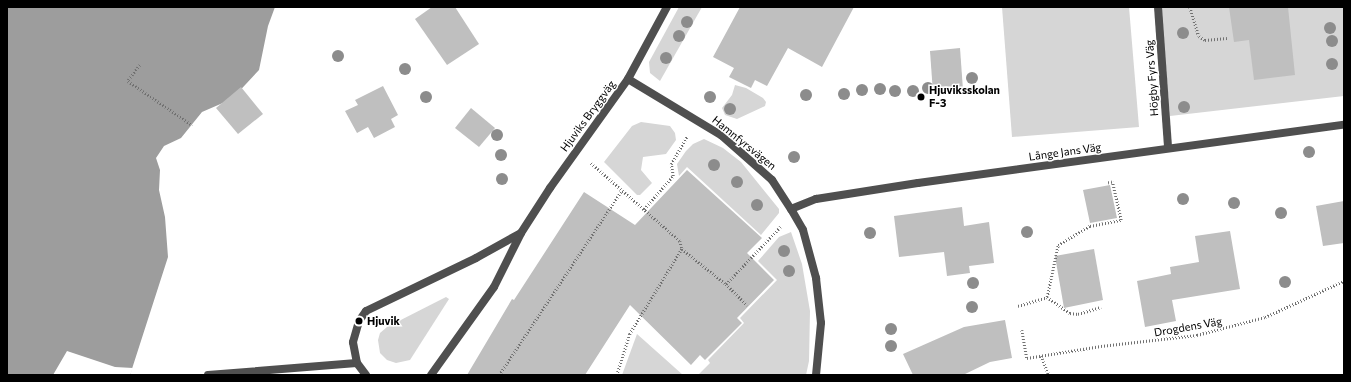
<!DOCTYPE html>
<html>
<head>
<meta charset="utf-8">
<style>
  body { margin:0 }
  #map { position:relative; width:1351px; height:382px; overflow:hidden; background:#fff; font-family:Commissioner,sans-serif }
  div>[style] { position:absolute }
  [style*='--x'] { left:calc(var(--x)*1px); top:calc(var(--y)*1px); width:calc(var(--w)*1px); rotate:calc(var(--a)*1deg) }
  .green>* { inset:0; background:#d6d6d6 }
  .water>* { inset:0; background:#9d9d9d }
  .pier>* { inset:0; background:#fff }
  .building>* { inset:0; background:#bfbfbf }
  .path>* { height:2.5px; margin-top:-1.25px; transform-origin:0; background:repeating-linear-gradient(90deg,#717171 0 1px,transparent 0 3px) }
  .service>* { height:8px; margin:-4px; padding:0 4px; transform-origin:4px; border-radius:4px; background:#4f4f4f }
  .minor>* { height:8px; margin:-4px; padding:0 4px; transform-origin:4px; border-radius:4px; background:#4f4f4f }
  .tertiary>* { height:8px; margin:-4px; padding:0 4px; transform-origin:4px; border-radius:4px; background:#4f4f4f }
  .trees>* { width:12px; height:12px; margin:-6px; border-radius:50%; background:#8c8c8c }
  .dots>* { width:11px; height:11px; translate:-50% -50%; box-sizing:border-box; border:2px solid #fff; border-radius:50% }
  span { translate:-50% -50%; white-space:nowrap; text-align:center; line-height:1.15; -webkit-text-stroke:3px #fff; paint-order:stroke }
  .street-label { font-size:11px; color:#000 }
  .poi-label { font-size:11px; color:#000; font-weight:700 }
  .left { translate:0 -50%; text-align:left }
  .frame { position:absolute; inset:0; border:8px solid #000; pointer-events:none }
</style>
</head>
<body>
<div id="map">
  <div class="green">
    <div style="clip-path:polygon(679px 7px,702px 7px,660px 81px,650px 73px,649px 62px)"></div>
    <div style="clip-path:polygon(1002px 7px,1129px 7px,1139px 127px,1012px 137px)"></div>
    <div style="clip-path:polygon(1161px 7px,1344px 7px,1344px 96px,1170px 116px)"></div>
    <div style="clip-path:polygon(735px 85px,746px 88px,763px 98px,766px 102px,765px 106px,737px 119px,725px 115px,722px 108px,732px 95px)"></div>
    <div style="clip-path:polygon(641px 122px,670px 126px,675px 133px,676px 140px,666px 154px,643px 157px,641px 170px,652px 183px,640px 195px,637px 195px,604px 162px,632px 126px)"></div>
    <div style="clip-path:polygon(704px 139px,723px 148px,741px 162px,779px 209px,779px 213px,761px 235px,687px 167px,679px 176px,677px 164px,686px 151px,693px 144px)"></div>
    <div style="clip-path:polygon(791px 232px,802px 264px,810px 311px,809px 361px,806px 375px,698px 375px,710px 363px,708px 360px,744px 323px,740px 318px,777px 280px,758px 261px,779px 237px)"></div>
    <div style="clip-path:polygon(446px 297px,449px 299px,410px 360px,396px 363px,387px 360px,380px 353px,378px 340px,380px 333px,387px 327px)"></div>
    <div style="clip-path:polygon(637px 334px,683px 375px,622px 375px)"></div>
  </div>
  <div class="water">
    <div style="clip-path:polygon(7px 7px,275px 7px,268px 26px,259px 70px,232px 99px,202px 112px,181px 138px,164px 146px,156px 158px,160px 170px,159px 190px,165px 217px,168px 257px,130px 375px,7px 375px)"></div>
  </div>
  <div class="pier">
    <div style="clip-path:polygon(67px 351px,115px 367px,133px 368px,130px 375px,53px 375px)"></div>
  </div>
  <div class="building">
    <div style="clip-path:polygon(432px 7px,455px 7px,479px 44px,447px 65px,415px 19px)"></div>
    <div style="clip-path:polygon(740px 7px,854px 7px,822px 67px,788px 48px,767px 86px,755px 80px,751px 88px,729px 77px,734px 68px,713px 57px)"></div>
    <div style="clip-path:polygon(1229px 7px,1288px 7px,1295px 75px,1254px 80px,1249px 40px,1234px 42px)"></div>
    <div style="clip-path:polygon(960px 48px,963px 90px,933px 93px,930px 51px)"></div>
    <div style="clip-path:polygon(383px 86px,398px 115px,391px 119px,395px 127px,374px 138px,368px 127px,357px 133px,345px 111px,358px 105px,355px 100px)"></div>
    <div style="clip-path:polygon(241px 87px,263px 114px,238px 134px,216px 108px)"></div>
    <div style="clip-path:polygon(471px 108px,495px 128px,479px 147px,455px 128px)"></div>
    <div style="clip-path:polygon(687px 170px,762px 238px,747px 253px,774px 280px,737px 318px,742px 323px,705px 360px,700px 355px,691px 365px,630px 305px,585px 375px,467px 375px,512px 299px,514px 300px,584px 192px,635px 225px)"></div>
    <div style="clip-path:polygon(1110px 185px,1117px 218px,1090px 223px,1083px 190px)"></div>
    <div style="clip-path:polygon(1344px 201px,1344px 243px,1323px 246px,1316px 206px)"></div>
    <div style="clip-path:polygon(962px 207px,964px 226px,989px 222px,994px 263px,969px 266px,970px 273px,947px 276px,944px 252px,899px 257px,894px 216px)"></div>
    <div style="clip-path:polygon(1230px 231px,1240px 289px,1172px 300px,1176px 321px,1145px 327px,1137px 281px,1171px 274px,1170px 267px,1199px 262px,1195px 236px)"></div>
    <div style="clip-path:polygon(1094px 249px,1103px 300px,1064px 308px,1055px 256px)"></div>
    <div style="clip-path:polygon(1005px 320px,1012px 358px,990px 362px,963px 375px,913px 375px,903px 354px,964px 327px)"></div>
  </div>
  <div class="path">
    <div style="--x:1190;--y:7;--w:30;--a:73"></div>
    <div style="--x:1199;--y:36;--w:7;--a:34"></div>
    <div style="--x:1205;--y:40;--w:22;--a:-5"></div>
    <div style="--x:140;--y:65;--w:20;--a:127"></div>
    <div style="--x:128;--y:81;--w:78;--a:34.5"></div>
    <div style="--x:591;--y:163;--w:118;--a:41.2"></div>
    <div style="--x:680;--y:241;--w:8;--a:76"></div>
    <div style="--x:682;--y:249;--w:100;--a:121.5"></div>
    <div style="--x:630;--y:334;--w:43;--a:107.6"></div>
    <div style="--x:644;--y:209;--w:44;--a:-48.7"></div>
    <div style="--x:673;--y:176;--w:12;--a:-99"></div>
    <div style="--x:671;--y:164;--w:32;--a:-60"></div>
    <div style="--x:682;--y:249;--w:56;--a:38.5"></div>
    <div style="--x:726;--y:284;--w:79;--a:-46.5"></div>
    <div style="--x:726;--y:284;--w:30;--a:45"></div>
    <div style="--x:1047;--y:297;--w:28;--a:35"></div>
    <div style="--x:1070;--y:313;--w:8;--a:7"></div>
    <div style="--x:1078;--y:314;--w:24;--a:-17"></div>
    <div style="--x:1018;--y:306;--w:30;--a:-17"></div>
    <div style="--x:1047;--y:297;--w:53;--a:-78.1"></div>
    <div style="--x:1058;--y:245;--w:37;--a:-31"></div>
    <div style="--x:1090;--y:226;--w:32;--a:-11"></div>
    <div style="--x:1121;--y:220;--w:39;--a:-103"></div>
    <div style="--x:1112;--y:182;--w:4;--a:166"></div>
    <div style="--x:1022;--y:330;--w:28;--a:80"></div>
    <div style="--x:1027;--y:358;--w:75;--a:-9.2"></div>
    <div style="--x:1101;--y:346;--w:97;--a:-6.5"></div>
    <div style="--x:1197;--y:335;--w:70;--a:-14.8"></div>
    <div style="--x:1265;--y:317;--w:87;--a:-24.5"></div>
    <div style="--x:1041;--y:356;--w:21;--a:67"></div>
    <div style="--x:499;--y:375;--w:222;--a:-56.4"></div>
  </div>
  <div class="service">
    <div style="--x:208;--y:375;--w:149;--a:-4.6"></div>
  </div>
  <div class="minor">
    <div style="--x:1158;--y:7;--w:140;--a:85.9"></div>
    <div style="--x:628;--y:79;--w:109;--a:31.1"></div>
    <div style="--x:721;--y:135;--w:68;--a:41.4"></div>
    <div style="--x:772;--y:180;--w:35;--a:57"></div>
    <div style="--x:791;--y:209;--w:24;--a:60"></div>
    <div style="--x:803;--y:230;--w:50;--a:74.8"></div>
    <div style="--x:816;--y:278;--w:45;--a:83.7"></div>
    <div style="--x:821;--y:323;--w:52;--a:95.5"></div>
    <div style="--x:791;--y:209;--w:27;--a:-22"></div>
    <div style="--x:816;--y:199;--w:103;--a:-8.9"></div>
    <div style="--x:918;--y:183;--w:430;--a:-7.8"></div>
  </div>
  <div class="tertiary">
    <div style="--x:366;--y:375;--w:15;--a:-127"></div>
    <div style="--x:357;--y:363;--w:21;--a:-101"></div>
    <div style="--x:353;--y:342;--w:22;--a:-74"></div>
    <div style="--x:359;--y:321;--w:12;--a:-55"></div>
    <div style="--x:366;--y:311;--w:122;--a:-25.7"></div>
    <div style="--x:476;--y:258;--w:51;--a:-29.1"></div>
    <div style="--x:431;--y:375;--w:108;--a:-54.4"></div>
    <div style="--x:494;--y:287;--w:60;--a:-63.4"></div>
    <div style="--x:521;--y:233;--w:54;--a:-57.2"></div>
    <div style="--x:550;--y:188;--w:134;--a:-54.4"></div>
    <div style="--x:628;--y:79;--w:82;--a:-61.6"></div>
  </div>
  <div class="trees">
    <div style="left:687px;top:22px"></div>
    <div style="left:1330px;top:28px"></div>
    <div style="left:1183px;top:33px"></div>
    <div style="left:679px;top:36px"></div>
    <div style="left:1332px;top:41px"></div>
    <div style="left:338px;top:56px"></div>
    <div style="left:666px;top:58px"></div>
    <div style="left:1332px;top:64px"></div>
    <div style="left:405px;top:69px"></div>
    <div style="left:972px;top:78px"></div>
    <div style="left:928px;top:88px"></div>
    <div style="left:880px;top:89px"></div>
    <div style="left:862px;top:90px"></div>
    <div style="left:895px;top:91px"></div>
    <div style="left:913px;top:91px"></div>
    <div style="left:844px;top:94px"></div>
    <div style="left:806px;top:95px"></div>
    <div style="left:426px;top:97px"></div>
    <div style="left:710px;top:97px"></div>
    <div style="left:1184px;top:107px"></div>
    <div style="left:730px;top:109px"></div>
    <div style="left:497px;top:135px"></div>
    <div style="left:1309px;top:152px"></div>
    <div style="left:501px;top:155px"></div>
    <div style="left:794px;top:157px"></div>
    <div style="left:714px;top:165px"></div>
    <div style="left:502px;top:179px"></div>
    <div style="left:737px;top:182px"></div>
    <div style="left:1183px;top:199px"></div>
    <div style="left:1234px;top:203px"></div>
    <div style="left:757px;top:205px"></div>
    <div style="left:1281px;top:213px"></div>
    <div style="left:1027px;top:232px"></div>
    <div style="left:870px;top:233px"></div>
    <div style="left:784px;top:251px"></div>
    <div style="left:789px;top:271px"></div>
    <div style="left:1285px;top:282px"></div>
    <div style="left:973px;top:283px"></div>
    <div style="left:972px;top:307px"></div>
    <div style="left:891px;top:329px"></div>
    <div style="left:891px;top:346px"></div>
  </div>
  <div class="dots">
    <div style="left:921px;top:97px;background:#000"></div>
    <div style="left:359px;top:321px;background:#000"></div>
  </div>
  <div class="street-label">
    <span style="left:1152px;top:78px;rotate:-94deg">Högby Fyrs Väg</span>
    <span style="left:588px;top:116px;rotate:-54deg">Hjuviks Bryggväg</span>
    <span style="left:744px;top:143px;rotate:39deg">Hamnfyrsvägen</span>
    <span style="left:1065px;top:152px;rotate:-8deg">Långe Jans Väg</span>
    <span style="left:1188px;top:327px;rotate:-10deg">Drogdens Väg</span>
  </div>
  <div class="poi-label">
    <span class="left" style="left:929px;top:97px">Hjuviksskolan<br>F-3</span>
    <span class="left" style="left:367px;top:321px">Hjuvik</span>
  </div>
  <div class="frame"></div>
</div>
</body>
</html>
